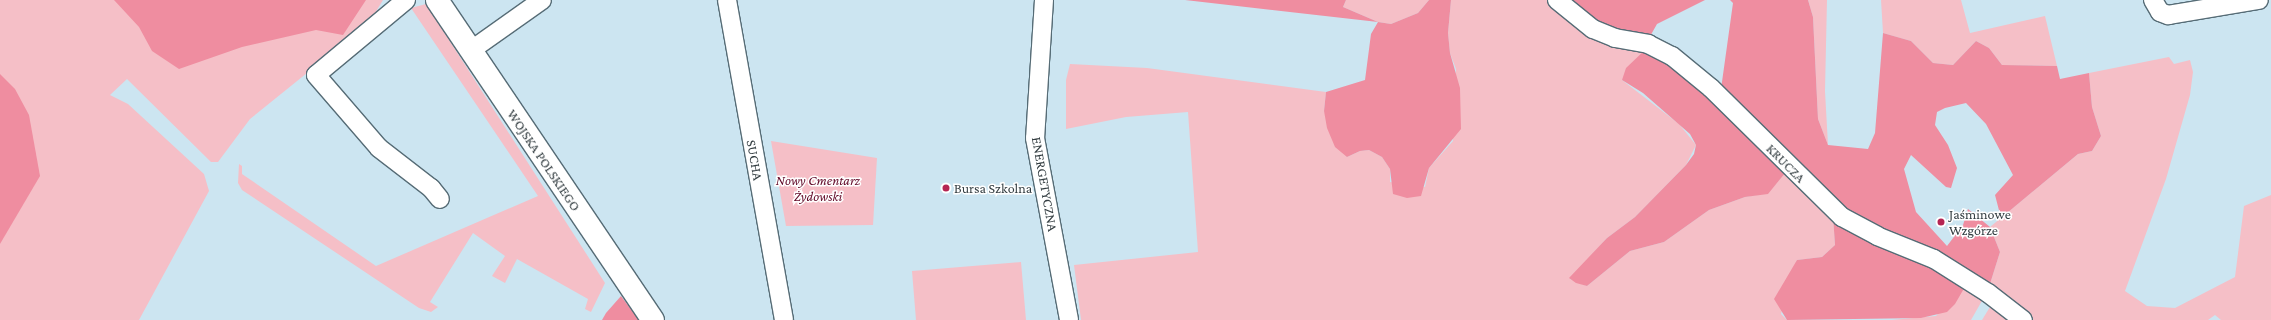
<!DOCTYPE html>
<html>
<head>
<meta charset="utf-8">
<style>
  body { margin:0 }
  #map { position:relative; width:2271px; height:320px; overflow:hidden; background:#cce5f1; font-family:"Crimson Pro",serif }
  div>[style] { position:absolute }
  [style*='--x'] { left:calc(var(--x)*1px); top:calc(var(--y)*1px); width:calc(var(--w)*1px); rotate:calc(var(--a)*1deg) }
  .green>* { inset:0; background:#f5bfc7 }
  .forest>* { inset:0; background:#ef8da0 }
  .roads { filter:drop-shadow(1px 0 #566c76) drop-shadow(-1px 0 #566c76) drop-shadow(0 1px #566c76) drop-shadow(0 -1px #566c76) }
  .street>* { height:18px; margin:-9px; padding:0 9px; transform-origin:9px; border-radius:9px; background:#fff }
  .secondary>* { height:22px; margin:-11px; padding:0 11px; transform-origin:11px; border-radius:11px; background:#fff }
  .dots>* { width:11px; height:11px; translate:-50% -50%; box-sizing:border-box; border:2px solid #fff; border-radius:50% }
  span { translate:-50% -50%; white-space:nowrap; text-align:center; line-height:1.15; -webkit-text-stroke:3px #fff; paint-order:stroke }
  .street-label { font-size:14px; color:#343e42 }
  .park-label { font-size:14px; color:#610827; font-style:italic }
  .poi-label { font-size:14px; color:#343e42 }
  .left { translate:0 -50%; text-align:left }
</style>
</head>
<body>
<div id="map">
  <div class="green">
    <div style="clip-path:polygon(0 0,383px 0,369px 23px,250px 119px,218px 162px,211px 162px,127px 79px,110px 95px,128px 104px,204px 174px,209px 191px,139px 320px,0 320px)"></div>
    <div style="clip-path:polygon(1346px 0,1429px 0,1418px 13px,1391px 24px,1378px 22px,1343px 7px)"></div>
    <div style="clip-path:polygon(1451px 0,1549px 0,1647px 48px,1622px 80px,1679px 124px,1696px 145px,1686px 165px,1635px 217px,1607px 238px,1570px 279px,1587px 286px,1630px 251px,1664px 242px,1709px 210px,1745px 197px,1768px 193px,1786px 172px,1833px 216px,1835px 245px,1822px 257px,1797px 260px,1781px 314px,1787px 320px,1081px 320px,1074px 265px,1198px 252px,1188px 112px,1126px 117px,1066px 129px,1066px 80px,1070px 64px,1147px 68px,1326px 92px,1324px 111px,1347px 157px,1360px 151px,1369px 150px,1382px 157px,1390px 169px,1390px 182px,1425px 187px,1429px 168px,1453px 141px,1456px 69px,1450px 53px,1448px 33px)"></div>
    <div style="clip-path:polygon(1808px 0,1827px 0,1825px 91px,1828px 145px,1818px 119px,1813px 17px)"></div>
    <div style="clip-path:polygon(1881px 0,1961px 0,1970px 33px,2045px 16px,2057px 66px,2002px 65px,1989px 48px,1976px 41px,1953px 65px,1933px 63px,1911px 41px,1883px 33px)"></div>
    <div style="clip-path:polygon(426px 4px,605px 283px,591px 312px,585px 309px,588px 299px,517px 259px,505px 283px,492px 276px,505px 256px,473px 233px,430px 302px,438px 307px,431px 312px,419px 308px,242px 190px,238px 183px,239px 164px,242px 166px,242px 174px,376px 266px,538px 196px,411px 8px)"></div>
    <div style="clip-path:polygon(2169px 57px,2174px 64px,2190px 60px,2193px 72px,2190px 95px,2166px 179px,2125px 291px,2147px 306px,2175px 308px,2235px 277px,2244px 206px,2271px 195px,2271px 320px,2221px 320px,2215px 315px,2208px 320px,2029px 320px,1989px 287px,2000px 252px,1990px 227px,2078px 154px,2092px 151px,2101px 136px,2092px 107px,2089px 73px)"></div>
    <div style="clip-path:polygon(771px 141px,877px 158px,873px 225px,786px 226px)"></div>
    <div style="clip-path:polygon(1021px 262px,1026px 320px,916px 320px,912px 271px)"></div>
    <div style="clip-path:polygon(1966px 285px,1983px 299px,1971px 320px,1892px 320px,1936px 316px)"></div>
    <div style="clip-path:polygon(1993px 302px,2014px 320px,1982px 320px)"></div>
  </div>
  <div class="forest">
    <div style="clip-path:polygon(114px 0,366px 0,343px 35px,316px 30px,242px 47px,179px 69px,152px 51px,139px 27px)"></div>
    <div style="clip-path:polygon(1185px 0,1346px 0,1343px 7px,1378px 22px,1391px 24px,1418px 13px,1429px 0,1451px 0,1448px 33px,1450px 53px,1460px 88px,1461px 129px,1429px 168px,1421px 196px,1407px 198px,1393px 194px,1390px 169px,1382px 157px,1369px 150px,1360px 151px,1347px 157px,1335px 147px,1327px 128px,1324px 111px,1326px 92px,1365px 80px,1371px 34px,1378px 22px)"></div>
    <div style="clip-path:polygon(1563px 0,1705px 0,1657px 24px,1648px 40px,1614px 33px)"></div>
    <div style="clip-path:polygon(1730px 0,1808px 0,1813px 17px,1818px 119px,1828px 145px,1868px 149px,1875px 133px,1883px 33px,1911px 41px,1933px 63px,1953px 65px,1976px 41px,1989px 48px,2002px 65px,2057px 66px,2060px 79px,2089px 73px,2092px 107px,2101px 136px,2092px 151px,2078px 154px,2001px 218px,1995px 195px,2013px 175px,1986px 124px,1966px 103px,1945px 108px,1937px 112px,1935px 125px,1948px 145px,1957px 168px,1951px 188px,1946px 187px,1911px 155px,1904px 169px,1916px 212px,1947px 246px,1963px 225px,1968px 209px,1990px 227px,2000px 252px,1989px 287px,1850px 215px,1721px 89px,1733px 3px)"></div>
    <div style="clip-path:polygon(1647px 48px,1682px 67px,1786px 172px,1768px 194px,1745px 197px,1709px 210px,1664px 242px,1630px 251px,1587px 286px,1576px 283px,1569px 278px,1607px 238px,1635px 217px,1686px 165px,1694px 154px,1696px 145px,1690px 134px,1643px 93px,1622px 80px,1626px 68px)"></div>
    <div style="clip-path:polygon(0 74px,15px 89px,29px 115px,40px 176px,0 244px)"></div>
    <div style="clip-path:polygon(1833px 216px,1966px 285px,1955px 304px,1947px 312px,1921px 318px,1787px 320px,1774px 299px,1797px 260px,1822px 257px,1835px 245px)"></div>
    <div style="clip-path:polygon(621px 296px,639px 320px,602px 320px,606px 313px)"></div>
  </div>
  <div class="roads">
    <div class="street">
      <div style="--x:406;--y:0;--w:117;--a:140.2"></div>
      <div style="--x:316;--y:75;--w:96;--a:49.2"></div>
      <div style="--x:379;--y:148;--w:66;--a:37.6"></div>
      <div style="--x:431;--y:188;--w:14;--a:51"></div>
      <div style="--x:727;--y:0;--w:325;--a:79.9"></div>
      <div style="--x:1044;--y:0;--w:138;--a:93.7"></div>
      <div style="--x:1035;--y:138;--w:185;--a:79.4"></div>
      <div style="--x:1557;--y:0;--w:46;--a:38.9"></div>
      <div style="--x:1593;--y:29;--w:24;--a:22"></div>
      <div style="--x:1615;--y:38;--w:34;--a:10"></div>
      <div style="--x:1648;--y:44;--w:27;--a:27"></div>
      <div style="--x:1672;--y:56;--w:50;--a:39.4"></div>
      <div style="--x:1711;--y:88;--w:184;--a:44.6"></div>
      <div style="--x:1842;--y:217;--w:40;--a:28"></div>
      <div style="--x:1877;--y:236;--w:61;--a:22"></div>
      <div style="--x:1934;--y:259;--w:64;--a:32.2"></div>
      <div style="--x:1988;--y:293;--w:44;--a:37.6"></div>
      <div style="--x:2153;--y:0;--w:14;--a:60"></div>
      <div style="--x:2160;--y:12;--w:9;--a:21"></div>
      <div style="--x:2168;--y:15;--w:92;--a:-9.4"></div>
      <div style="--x:470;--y:51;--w:88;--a:-35.3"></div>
    </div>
    <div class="secondary">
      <div style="--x:437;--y:0;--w:386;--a:56"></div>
    </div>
  </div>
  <div class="dots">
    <div style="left:946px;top:188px;background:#b52553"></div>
    <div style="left:1941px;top:222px;background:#b52553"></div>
  </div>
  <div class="street-label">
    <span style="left:544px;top:160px;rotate:56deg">WOJSKA POLSKIEGO</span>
    <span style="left:755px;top:160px;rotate:80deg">SUCHA</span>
    <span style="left:1786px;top:163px;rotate:45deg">KRUCZA</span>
    <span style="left:1045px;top:184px;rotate:80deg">ENERGETYCZNA</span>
  </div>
  <div class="park-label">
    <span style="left:818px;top:188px">Nowy Cmentarz<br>Żydowski</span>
  </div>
  <div class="poi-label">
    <span class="left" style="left:954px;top:188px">Bursa Szkolna</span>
    <span class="left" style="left:1949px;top:222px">Jaśminowe<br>Wzgórze</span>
  </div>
</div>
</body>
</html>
